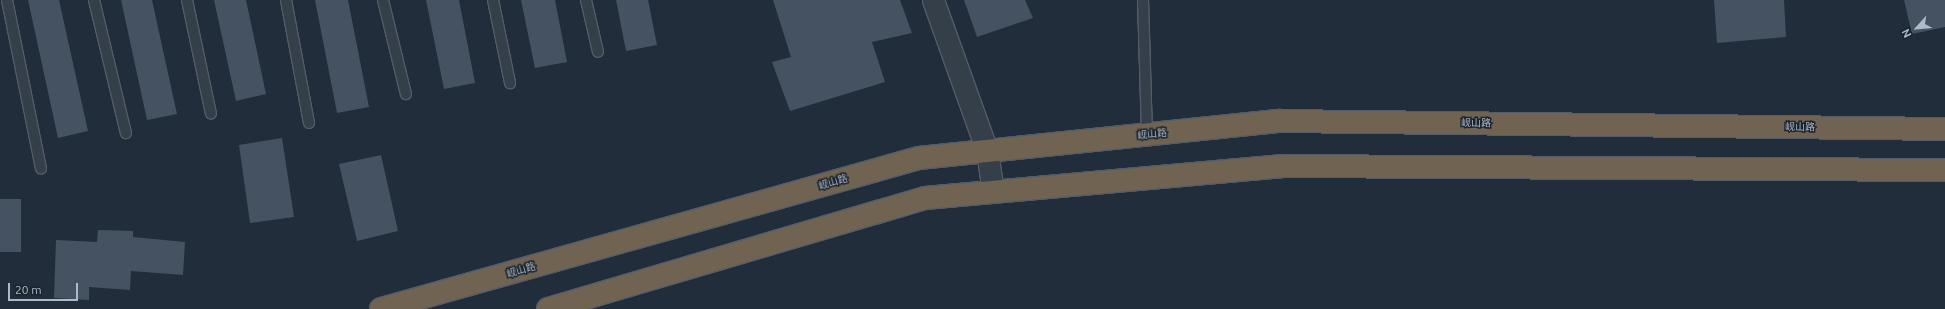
<!DOCTYPE html>
<html>
<head>
<meta charset="utf-8">
<style>
  body { margin:0 }
  #map { position:relative; width:1945px; height:309px; overflow:hidden; background:#212d3a; font-family:Ubuntu,"Noto Sans SC",sans-serif }
  div>[style] { position:absolute }
  [style*='--x'] { left:calc(var(--x)*1px); top:calc(var(--y)*1px); width:calc(var(--w)*1px); rotate:calc(var(--a)*1deg) }
  .building>* { inset:0; background:#445262 }
  .roads { filter:drop-shadow(1px 0 #535c68) drop-shadow(-1px 0 #535c68) drop-shadow(0 1px #535c68) drop-shadow(0 -1px #535c68) }
  .lane>* { height:10px; margin:-5px; padding:0 5px; transform-origin:5px; border-radius:5px; background:#353f4a }
  .street>* { height:21px; margin:-10.5px; padding:0 10.5px; transform-origin:10.5px; border-radius:10.5px; background:#353f4a }
  .highway>* { height:22px; margin:-11px; padding:0 11px; transform-origin:11px; border-radius:11px; background:#716352 }
  span { translate:-50% -50%; white-space:nowrap; text-align:center; line-height:1.15; -webkit-text-stroke:3px #1a242f; paint-order:stroke }
  .street-label { font-size:10px; color:#b0b9c7 }
  .north { position:absolute; left:1897px; top:8px; width:40px; height:40px; -webkit-text-stroke:3px #1a242f; paint-order:stroke; rotate:243deg; font-size:11px; font-weight:700; line-height:16px; text-align:center; color:#b0b9c7 }
  .north::after { content:''; display:block; margin:auto; width:14px; height:18px; background:#b0b9c7; clip-path:polygon(50% 0,100% 100%,50% 72%,0 100%) }
  .scale { position:absolute; left:8px; top:283px; width:70px; height:18px; box-sizing:border-box; border:2px solid #b0b9c7; border-top:0; padding-left:5px; font-size:12px; line-height:14px; white-space:nowrap; color:#b0b9c7; -webkit-text-stroke:3px #1a242f; paint-order:stroke }
</style>
</head>
<body>
<div id="map">
  <div class="building">
    <div style="clip-path:polygon(28px 0,59px 0,88px 131px,58px 138px)"></div>
    <div style="clip-path:polygon(121px 0,152px 0,177px 114px,147px 120px)"></div>
    <div style="clip-path:polygon(214px 0,246px 0,266px 94px,236px 101px)"></div>
    <div style="clip-path:polygon(315px 0,348px 0,369px 107px,337px 113px)"></div>
    <div style="clip-path:polygon(426px 0,459px 0,475px 83px,444px 89px)"></div>
    <div style="clip-path:polygon(521px 0,555px 0,567px 62px,535px 68px)"></div>
    <div style="clip-path:polygon(616px 0,648px 0,657px 45px,626px 51px)"></div>
    <div style="clip-path:polygon(773px 0,900px 0,912px 33px,872px 42px,885px 82px,790px 111px,772px 62px,791px 57px)"></div>
    <div style="clip-path:polygon(964px 0,1025px 0,1033px 18px,977px 37px)"></div>
    <div style="clip-path:polygon(1714px 0,1784px 0,1786px 37px,1717px 43px)"></div>
    <div style="clip-path:polygon(1904px 0,1945px 0,1945px 27px,1912px 34px)"></div>
    <div style="clip-path:polygon(282px 138px,294px 217px,250px 223px,239px 145px)"></div>
    <div style="clip-path:polygon(381px 155px,398px 231px,357px 241px,339px 164px)"></div>
    <div style="clip-path:polygon(0 199px,21px 199px,21px 252px,0 252px)"></div>
    <div style="clip-path:polygon(98px 230px,133px 231px,133px 237px,185px 242px,183px 275px,131px 271px,130px 290px,89px 287px,89px 300px,54px 298px,56px 240px,97px 242px)"></div>
  </div>
  <div class="roads">
    <div class="lane">
      <div style="--x:7;--y:0;--w:172;--a:78.6"></div>
      <div style="--x:94;--y:0;--w:137;--a:76.5"></div>
      <div style="--x:187;--y:0;--w:116;--a:78.1"></div>
      <div style="--x:286;--y:0;--w:125;--a:79.4"></div>
      <div style="--x:383;--y:0;--w:97;--a:76.3"></div>
      <div style="--x:493;--y:0;--w:85;--a:78.4"></div>
      <div style="--x:586;--y:0;--w:53;--a:77"></div>
      <div style="--x:1143;--y:0;--w:135;--a:88.3"></div>
    </div>
    <div class="street">
      <div style="--x:933;--y:0;--w:160;--a:70.3"></div>
      <div style="--x:987;--y:151;--w:41;--a:81.7"></div>
    </div>
    <div class="highway">
      <div style="--x:381;--y:309;--w:559;--a:-15.68"></div>
      <div style="--x:919;--y:158;--w:363;--a:-5.9"></div>
      <div style="--x:1280;--y:121;--w:665;--a:0.69"></div>
      <div style="--x:548;--y:309;--w:393;--a:-16.4"></div>
      <div style="--x:925;--y:198;--w:360;--a:-5.1"></div>
      <div style="--x:1284;--y:166;--w:661;--a:0.35"></div>
    </div>
  </div>
  <div class="street-label">
    <span style="left:1476px;top:123px;rotate:1deg">岘山路</span>
    <span style="left:1800px;top:127px;rotate:1deg">岘山路</span>
    <span style="left:1152px;top:134px;rotate:-6deg">岘山路</span>
    <span style="left:833px;top:182px;rotate:-16deg">岘山路</span>
    <span style="left:521px;top:270px;rotate:-16deg">岘山路</span>
  </div>
  <div class="north">N</div>
  <div class="scale">20 m</div>
</div>
</body>
</html>
